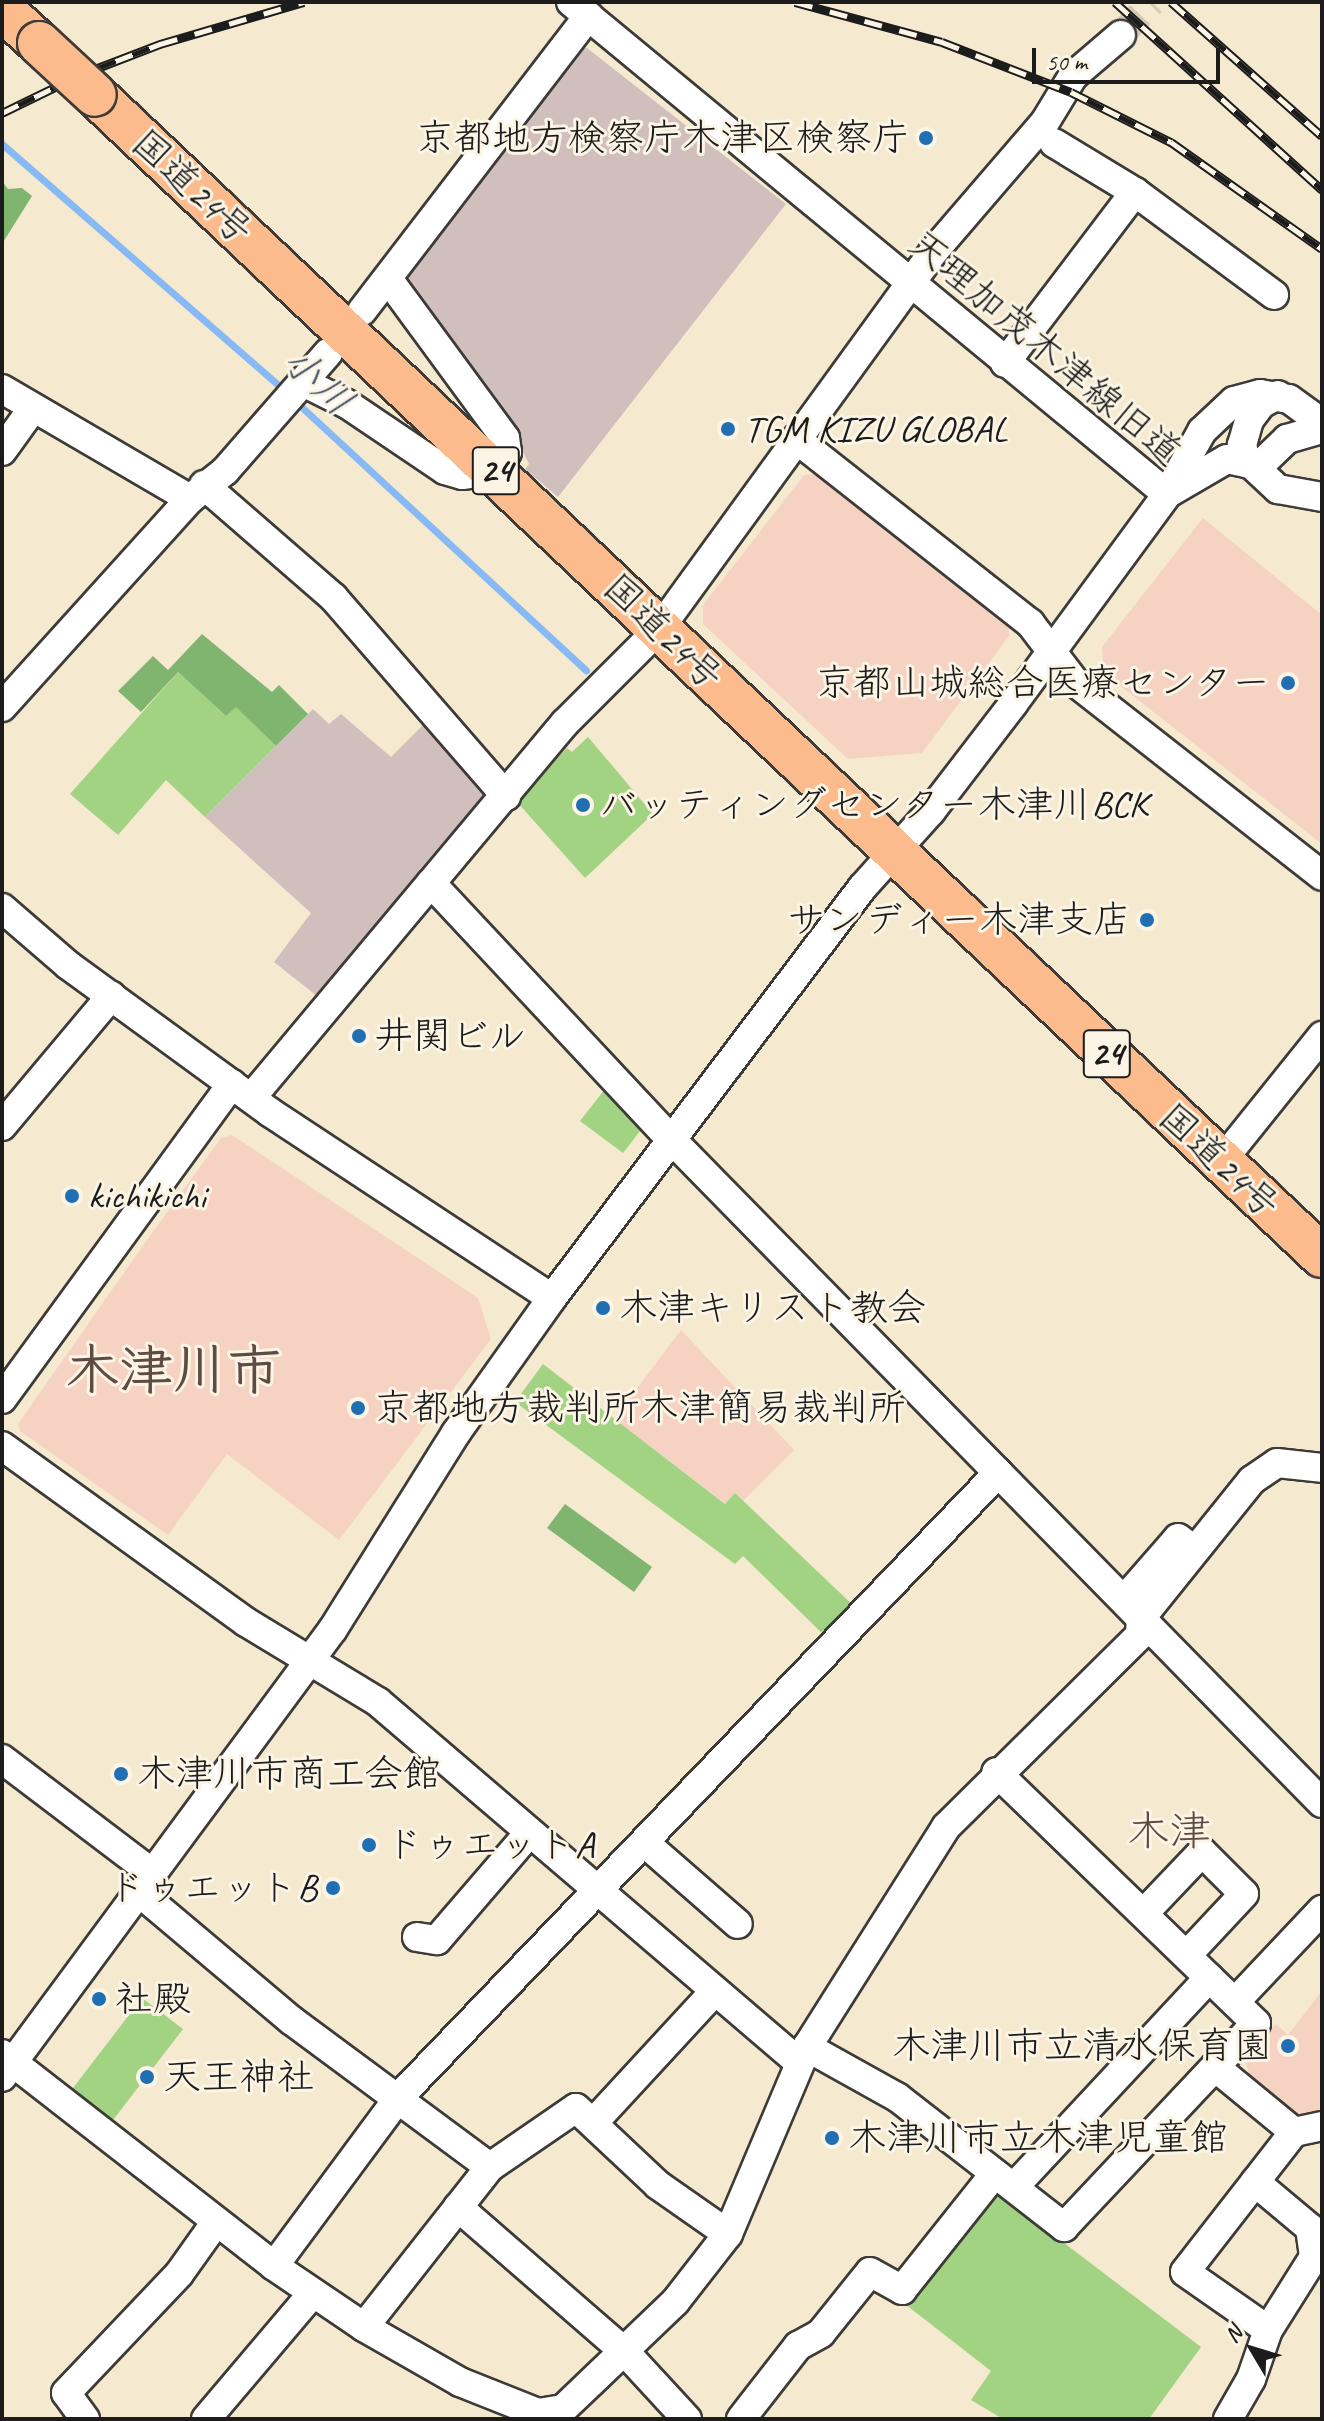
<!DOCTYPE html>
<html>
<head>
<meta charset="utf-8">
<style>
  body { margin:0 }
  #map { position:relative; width:1324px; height:2421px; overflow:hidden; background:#f5e9d0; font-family:Caveat,"Klee One",sans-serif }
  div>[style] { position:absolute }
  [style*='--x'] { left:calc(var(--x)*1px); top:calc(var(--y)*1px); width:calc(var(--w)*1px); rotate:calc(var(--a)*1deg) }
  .built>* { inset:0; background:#f5d2c2 }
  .industrial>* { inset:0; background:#d1bfbd }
  .green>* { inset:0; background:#a1d382 }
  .forest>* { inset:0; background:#80b570 }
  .stream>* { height:7px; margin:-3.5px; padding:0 3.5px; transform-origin:3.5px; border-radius:3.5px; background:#87b9f4 }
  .minor-tunnel>* { height:28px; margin-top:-14px; transform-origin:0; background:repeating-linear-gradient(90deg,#d4cab5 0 28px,transparent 0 42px) }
  .roads { filter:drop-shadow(2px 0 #3d3b37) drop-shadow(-2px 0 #3d3b37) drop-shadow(0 2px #3d3b37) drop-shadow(0 -2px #3d3b37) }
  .minor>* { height:28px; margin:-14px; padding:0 14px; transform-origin:14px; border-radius:14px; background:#fff }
  .highway>* { height:42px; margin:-21px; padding:0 21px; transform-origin:21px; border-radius:21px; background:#fbbb8c }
  .rail>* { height:9px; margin-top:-4.5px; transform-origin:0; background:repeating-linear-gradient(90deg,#fcf5e5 0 18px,#1c1c1c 0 36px); box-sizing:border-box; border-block:2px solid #1c1c1c }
  .bridges { filter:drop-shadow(2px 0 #3d3b37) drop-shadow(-2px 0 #3d3b37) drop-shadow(0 2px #3d3b37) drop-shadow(0 -2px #3d3b37) }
  .highway-bridge>* { height:42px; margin:-21px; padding:0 21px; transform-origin:21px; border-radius:21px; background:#fbbb8c }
  .dots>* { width:22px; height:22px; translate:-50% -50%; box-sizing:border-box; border:4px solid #fcf5e5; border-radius:50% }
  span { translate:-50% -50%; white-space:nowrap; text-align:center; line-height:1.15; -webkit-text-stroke:6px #fcf5e5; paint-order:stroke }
  .shield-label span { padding:2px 6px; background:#fcf5e5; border:2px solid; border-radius:6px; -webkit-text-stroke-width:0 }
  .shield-label { font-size:36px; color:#1c1c1c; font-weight:700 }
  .poi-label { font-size:38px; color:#1c1c1c }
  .right { translate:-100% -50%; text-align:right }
  .left { translate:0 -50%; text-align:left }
  .street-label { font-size:38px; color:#1c1c1c }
  .water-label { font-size:40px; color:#415368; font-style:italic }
  .quarter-label { font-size:42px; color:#5f4b42 }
  .town-label { font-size:54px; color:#5f4b42; font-weight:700 }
  .frame { position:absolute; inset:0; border:4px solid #1c1c1c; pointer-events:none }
  .north { position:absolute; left:1212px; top:2309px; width:80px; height:80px; -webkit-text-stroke:6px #fcf5e5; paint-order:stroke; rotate:308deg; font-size:22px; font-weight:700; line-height:32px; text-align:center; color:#1c1c1c }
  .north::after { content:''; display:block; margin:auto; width:28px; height:36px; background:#1c1c1c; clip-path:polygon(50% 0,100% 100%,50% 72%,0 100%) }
  .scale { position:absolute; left:1032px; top:48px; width:188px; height:36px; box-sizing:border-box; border:4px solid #1c1c1c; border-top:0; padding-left:10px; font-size:24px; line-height:28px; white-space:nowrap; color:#1c1c1c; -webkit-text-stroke:6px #fcf5e5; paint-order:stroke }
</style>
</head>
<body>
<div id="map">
  <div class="built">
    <div style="clip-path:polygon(815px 474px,1009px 625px,1009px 636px,922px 753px,848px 759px,703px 624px,703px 605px,804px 475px)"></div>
    <div style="clip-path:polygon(1203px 518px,1322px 615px,1322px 844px,1104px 673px,1102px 647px)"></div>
    <div style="clip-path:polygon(232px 1135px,478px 1298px,491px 1339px,339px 1540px,227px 1454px,168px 1535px,20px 1431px,18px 1424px,142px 1247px,221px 1138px)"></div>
    <div style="clip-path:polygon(681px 1330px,794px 1450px,743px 1501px,735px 1494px,726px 1504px,614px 1419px)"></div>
    <div style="clip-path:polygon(1322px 1991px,1322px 2115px,1301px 2122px,1251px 2079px,1244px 2057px,1276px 2024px,1288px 2035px)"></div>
  </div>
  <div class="industrial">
    <div style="clip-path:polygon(577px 48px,587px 48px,786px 204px,558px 497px,525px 469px,529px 464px,503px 412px,409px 288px,406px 277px)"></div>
    <div style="clip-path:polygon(313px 709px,329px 724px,341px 714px,391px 757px,427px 721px,481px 786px,484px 797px,322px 1000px,274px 962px,311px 913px,205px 817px)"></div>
  </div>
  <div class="green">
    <div style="clip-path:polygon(178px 672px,226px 716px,236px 706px,276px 746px,205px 817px,166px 780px,118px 835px,70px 794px)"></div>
    <div style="clip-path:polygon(588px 737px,653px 814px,585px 878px,517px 802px,551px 757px,555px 760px,567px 748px,572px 752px)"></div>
    <div style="clip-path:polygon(609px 1084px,644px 1126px,623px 1153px,580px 1121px)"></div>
    <div style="clip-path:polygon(543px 1364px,725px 1504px,735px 1493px,858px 1610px,829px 1640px,743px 1556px,735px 1564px,515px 1402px)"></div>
    <div style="clip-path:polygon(142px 1998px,183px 2029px,110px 2124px,70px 2092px)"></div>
    <div style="clip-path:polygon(993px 2189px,1201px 2347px,1149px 2419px,1003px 2419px,971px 2400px,991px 2371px,905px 2304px)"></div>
  </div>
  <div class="forest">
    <div style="clip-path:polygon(2px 181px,8px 189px,22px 188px,32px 196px,2px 244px)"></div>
    <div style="clip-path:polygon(202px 634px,272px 692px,279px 685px,308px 714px,276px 746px,236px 707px,226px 716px,178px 672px,141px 712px,118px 691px,153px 656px,168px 670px)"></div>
    <div style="clip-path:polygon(565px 1504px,652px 1567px,634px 1592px,547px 1528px)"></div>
  </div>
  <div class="stream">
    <div style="--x:2;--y:144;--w:376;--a:41.1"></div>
    <div style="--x:294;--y:400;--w:398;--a:42.8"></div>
  </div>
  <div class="minor-tunnel">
    <div style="--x:1121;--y:35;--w:45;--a:-46.8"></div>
  </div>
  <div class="roads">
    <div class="minor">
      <div style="--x:571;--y:2;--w:773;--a:39.54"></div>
      <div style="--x:1054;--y:143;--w:95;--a:31.2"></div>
      <div style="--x:1135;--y:192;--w:173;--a:36.5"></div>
      <div style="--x:362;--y:311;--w:372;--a:-52.5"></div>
      <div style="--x:1005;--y:363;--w:215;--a:-52.8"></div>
      <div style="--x:303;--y:382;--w:49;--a:26.6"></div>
      <div style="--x:347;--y:404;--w:118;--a:34"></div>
      <div style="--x:445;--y:470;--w:18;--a:16"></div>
      <div style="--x:462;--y:475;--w:34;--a:-7"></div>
      <div style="--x:496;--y:471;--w:22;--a:-60"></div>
      <div style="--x:507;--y:452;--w:14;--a:-98"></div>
      <div style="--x:505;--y:438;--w:197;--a:-126.3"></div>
      <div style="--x:2;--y:389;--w:218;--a:30.3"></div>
      <div style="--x:796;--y:439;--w:298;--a:38.2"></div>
      <div style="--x:1030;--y:623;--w:74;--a:52.7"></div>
      <div style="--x:1075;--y:682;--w:314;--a:38.1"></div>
      <div style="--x:2;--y:451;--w:53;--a:-54.2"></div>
      <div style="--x:1247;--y:463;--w:19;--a:-106"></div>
      <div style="--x:1242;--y:445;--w:26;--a:-74"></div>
      <div style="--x:1249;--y:420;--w:20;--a:-53"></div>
      <div style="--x:1261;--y:404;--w:19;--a:-28"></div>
      <div style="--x:1257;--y:468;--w:42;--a:-44"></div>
      <div style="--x:1287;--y:439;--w:36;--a:-16"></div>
      <div style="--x:204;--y:485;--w:171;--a:41"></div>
      <div style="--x:333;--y:597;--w:264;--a:49"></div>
      <div style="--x:1167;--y:494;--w:69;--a:-30.3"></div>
      <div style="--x:1227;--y:459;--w:25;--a:12"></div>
      <div style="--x:1251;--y:464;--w:37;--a:43"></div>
      <div style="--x:1278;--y:489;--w:45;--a:10.3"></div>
      <div style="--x:2;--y:707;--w:280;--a:-47.9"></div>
      <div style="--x:190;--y:499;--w:45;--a:-38.7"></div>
      <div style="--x:225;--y:471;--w:157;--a:-48.9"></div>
      <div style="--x:431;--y:883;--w:209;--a:-50.1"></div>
      <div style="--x:565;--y:723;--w:134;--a:-45"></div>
      <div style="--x:660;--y:628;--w:466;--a:-54"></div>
      <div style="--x:934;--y:251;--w:170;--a:-49.3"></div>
      <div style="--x:1045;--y:122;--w:54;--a:-58.7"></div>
      <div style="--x:1073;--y:76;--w:63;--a:-40.5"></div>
      <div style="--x:2;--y:908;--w:87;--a:40.8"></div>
      <div style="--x:68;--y:965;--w:251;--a:36.1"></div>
      <div style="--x:271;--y:1113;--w:336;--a:33.4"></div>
      <div style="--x:251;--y:1098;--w:280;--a:-50.1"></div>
      <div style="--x:431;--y:883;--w:349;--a:46.9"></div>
      <div style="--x:670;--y:1138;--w:931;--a:45.57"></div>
      <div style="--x:2;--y:1126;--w:170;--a:-50"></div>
      <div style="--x:1220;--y:1163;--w:163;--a:-51.2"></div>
      <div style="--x:2;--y:1399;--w:390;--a:-53.9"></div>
      <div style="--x:2;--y:1446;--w:301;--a:35.8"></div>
      <div style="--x:246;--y:1622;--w:154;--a:31.2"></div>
      <div style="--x:378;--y:1702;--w:555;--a:40.55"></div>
      <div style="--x:1124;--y:1600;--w:82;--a:-48.9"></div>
      <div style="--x:1178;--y:1538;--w:21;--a:37"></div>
      <div style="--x:2;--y:1759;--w:188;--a:37.2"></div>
      <div style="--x:645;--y:1843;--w:123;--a:41.1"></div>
      <div style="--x:139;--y:1892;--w:199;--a:40.1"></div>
      <div style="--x:291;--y:2020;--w:247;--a:36.5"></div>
      <div style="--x:490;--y:2167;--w:104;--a:-34.5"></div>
      <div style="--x:576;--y:2108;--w:112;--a:43.2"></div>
      <div style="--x:658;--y:2185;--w:85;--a:35"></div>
      <div style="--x:1144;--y:1913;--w:84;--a:-46.4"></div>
      <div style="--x:1202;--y:1852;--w:59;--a:45"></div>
      <div style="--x:1244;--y:1894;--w:83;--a:133.1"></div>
      <div style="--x:417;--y:1937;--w:20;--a:9"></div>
      <div style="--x:437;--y:1940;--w:141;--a:-49.3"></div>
      <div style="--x:1235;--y:2002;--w:127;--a:-46.6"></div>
      <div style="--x:807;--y:2047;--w:103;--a:29.1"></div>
      <div style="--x:897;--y:2097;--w:212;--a:37.9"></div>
      <div style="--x:1064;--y:2227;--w:280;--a:-46.7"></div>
      <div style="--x:1256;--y:2023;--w:361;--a:-136"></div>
      <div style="--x:2;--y:2054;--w:345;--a:37.9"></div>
      <div style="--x:274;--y:2266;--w:109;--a:34.1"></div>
      <div style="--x:364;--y:2327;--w:111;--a:29.8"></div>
      <div style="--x:460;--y:2382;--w:84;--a:21.7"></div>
      <div style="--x:538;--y:2413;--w:25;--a:-9"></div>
      <div style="--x:1215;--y:2067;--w:102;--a:39.4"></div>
      <div style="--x:1294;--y:2132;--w:177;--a:127.9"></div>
      <div style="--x:1185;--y:2272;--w:101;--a:34.9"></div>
      <div style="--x:1268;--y:2330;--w:52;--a:109.1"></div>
      <div style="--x:1251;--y:2379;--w:46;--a:119.9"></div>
      <div style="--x:2;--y:2077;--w:557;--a:-53.54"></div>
      <div style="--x:333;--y:1629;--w:231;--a:-57.9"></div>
      <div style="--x:456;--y:1433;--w:166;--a:-54.6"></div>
      <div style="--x:552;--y:1298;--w:514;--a:-52.91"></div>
      <div style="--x:862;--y:888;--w:103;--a:-48.1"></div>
      <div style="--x:931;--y:811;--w:135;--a:-52.5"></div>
      <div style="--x:1013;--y:704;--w:260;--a:-53.7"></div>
      <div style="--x:1167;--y:494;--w:72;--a:-60.9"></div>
      <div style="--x:1202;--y:431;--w:44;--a:-43.2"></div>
      <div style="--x:1234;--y:401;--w:27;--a:-15"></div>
      <div style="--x:1260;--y:394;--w:29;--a:10"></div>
      <div style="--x:1289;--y:399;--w:41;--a:36"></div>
      <div style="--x:594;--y:2122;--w:178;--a:-47.3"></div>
      <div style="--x:1294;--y:2132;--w:29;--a:-12"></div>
      <div style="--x:1255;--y:2182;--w:72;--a:39.9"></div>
      <div style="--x:1310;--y:2228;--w:29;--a:82"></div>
      <div style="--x:1314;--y:2257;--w:86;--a:122.2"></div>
      <div style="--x:1014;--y:2187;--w:286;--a:-47"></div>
      <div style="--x:458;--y:2207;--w:223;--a:41"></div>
      <div style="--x:626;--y:2353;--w:90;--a:47.3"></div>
      <div style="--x:274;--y:2266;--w:212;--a:-53.5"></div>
      <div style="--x:400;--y:2096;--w:864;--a:-46.17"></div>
      <div style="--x:364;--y:2327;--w:204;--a:-51.8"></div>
      <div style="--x:563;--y:2409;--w:155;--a:-43.7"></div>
      <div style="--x:675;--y:2302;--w:86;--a:-52.1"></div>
      <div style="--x:728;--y:2234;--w:203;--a:-67.1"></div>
      <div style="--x:807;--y:2047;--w:260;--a:-57.7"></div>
      <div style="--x:946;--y:1827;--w:273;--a:-44.7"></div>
      <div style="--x:1140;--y:1635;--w:17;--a:-87"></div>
      <div style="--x:1141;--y:1618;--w:177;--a:-51.2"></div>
      <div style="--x:1252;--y:1480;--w:30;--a:-34"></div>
      <div style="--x:1277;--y:1463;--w:45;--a:6.3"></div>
      <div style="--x:85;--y:2419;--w:32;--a:-126"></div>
      <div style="--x:66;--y:2393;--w:164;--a:-46.5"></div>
      <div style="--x:179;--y:2274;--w:64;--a:-54.6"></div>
      <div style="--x:206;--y:2419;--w:165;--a:-49.7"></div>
      <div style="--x:741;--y:2419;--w:93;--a:-52"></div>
      <div style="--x:798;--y:2346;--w:26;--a:-29"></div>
      <div style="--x:821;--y:2333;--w:78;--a:-51.2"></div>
      <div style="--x:870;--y:2272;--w:37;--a:29"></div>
      <div style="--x:902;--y:2290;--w:149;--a:-51.5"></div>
    </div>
    <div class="highway">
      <div style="--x:2;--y:9;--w:50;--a:42.6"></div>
      <div style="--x:95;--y:95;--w:1689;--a:43.42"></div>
    </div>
  </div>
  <div class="rail">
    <div style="--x:795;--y:2;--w:152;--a:15.2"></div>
    <div style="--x:942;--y:42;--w:138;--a:21.2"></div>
    <div style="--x:1071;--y:92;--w:112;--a:26.6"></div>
    <div style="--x:1171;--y:142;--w:185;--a:35.3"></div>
    <div style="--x:1115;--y:2;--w:280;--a:42.2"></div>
    <div style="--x:1171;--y:2;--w:202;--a:41.6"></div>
    <div style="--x:2;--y:113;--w:89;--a:-26"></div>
    <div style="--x:82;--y:74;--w:84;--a:-21"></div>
    <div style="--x:160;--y:44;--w:150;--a:-16.3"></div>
  </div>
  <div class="bridges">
    <div class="highway-bridge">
      <div style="--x:39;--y:43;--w:76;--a:42.9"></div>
    </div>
  </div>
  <div class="dots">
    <div style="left:926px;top:138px;background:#1f6fb2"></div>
    <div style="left:728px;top:429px;background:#1f6fb2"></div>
    <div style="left:1288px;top:683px;background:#1f6fb2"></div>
    <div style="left:583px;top:805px;background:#1f6fb2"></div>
    <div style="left:1147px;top:920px;background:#1f6fb2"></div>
    <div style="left:359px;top:1036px;background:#1f6fb2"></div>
    <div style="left:72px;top:1196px;background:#1f6fb2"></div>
    <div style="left:603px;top:1308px;background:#1f6fb2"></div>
    <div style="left:358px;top:1408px;background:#1f6fb2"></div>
    <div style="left:121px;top:1774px;background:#1f6fb2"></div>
    <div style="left:369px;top:1845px;background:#1f6fb2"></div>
    <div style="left:333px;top:1888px;background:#1f6fb2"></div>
    <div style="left:99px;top:1999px;background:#1f6fb2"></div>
    <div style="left:1288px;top:2046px;background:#1f6fb2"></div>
    <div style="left:147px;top:2077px;background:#1f6fb2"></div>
    <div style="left:832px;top:2138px;background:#1f6fb2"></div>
  </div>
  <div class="shield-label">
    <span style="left:496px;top:471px">24</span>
    <span style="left:1107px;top:1054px">24</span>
  </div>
  <div class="poi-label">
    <span class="right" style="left:910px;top:138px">京都地方検察庁木津区検察庁</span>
    <span class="left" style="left:744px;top:429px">TGM KIZU GLOBAL</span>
    <span class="right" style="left:1270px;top:683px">京都山城総合医療センター</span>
    <span class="left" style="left:599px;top:805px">バッティングセンター木津川BCK</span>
    <span class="right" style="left:1131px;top:920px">サンディー木津支店</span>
    <span class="left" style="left:375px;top:1036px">井関ビル</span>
    <span class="left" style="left:88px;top:1196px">kichikichi</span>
    <span class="left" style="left:619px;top:1308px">木津キリスト教会</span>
    <span class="left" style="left:374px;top:1408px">京都地方裁判所木津簡易裁判所</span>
    <span class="left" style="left:137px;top:1774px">木津川市商工会館</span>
    <span class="left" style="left:385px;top:1845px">ドゥエットA</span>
    <span class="right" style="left:317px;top:1888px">ドゥエットB</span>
    <span class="left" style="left:115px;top:1999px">社殿</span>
    <span class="right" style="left:1272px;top:2046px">木津川市立清水保育園</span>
    <span class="left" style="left:163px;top:2077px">天王神社</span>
    <span class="left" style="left:848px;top:2138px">木津川市立木津児童館</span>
  </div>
  <div class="street-label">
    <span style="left:192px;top:187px;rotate:43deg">国道24号</span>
    <span style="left:1045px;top:348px;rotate:40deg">天理加茂木津線旧道</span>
    <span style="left:663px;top:632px;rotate:44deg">国道24号</span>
    <span style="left:1219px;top:1161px;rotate:43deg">国道24号</span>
  </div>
  <div class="water-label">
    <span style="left:318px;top:381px;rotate:43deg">小川</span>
  </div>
  <div class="quarter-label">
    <span style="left:1169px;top:1832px">木津</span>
  </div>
  <div class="town-label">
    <span style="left:173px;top:1370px">木津川市</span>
  </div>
  <div class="frame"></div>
  <div class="north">N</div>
  <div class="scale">50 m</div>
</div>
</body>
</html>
